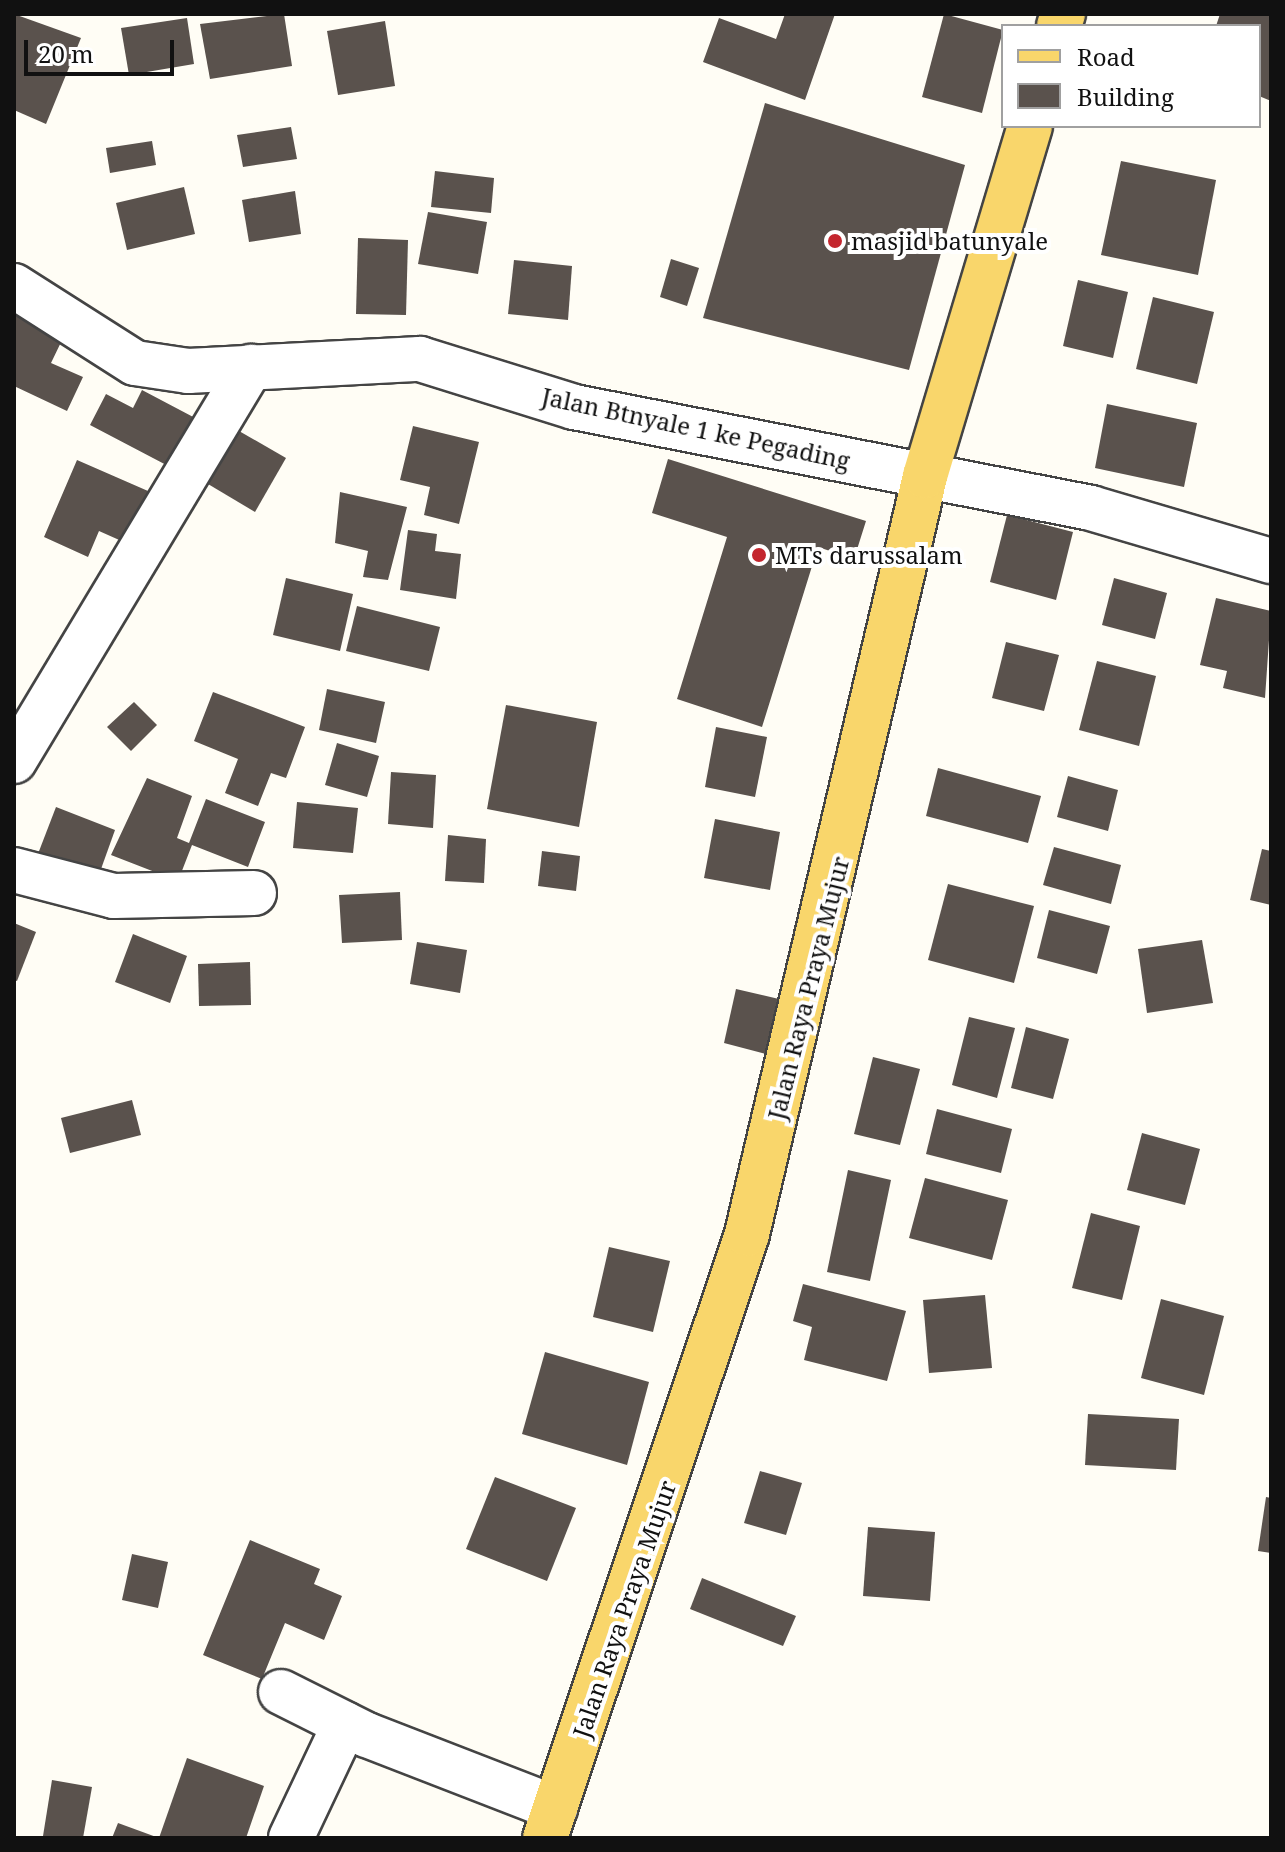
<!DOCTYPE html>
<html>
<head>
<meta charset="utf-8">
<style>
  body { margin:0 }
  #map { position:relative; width:1285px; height:1852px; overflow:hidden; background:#fffdf5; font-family:"Noto Serif",serif }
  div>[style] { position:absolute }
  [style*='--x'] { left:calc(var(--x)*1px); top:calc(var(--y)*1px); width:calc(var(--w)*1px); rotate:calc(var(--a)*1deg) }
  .building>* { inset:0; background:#5a524d }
  .roads { filter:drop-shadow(2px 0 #444) drop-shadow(-2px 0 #444) drop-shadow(0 2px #444) drop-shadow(0 -2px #444) }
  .minor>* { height:44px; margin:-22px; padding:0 22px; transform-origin:22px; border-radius:22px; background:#fff }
  .major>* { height:44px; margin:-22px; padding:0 22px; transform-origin:22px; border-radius:22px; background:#f9d66b }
  .dots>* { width:22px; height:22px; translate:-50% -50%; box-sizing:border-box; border:4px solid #fff; border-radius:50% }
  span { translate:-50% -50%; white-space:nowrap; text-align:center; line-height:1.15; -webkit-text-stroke:8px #fff; paint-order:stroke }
  .poi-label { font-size:24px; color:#111 }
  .left { translate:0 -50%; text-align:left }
  .street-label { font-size:24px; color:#111 }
  .frame { position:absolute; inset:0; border:16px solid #111; pointer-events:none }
  .legend { position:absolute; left:1001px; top:24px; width:260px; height:104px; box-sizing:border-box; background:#fff; border:2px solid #a0a0a0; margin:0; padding:10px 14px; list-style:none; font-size:24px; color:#111 }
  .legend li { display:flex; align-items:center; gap:16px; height:40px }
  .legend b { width:40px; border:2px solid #a0a0a0 }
  .scale { position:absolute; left:24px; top:40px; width:150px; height:36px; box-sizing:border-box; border:4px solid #111; border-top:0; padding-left:10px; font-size:24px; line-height:28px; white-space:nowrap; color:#111; -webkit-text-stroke:6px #fff; paint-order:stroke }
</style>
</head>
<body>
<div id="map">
  <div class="building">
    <div style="clip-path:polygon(14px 14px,81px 38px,46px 124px,14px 110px)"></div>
    <div style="clip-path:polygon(284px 14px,292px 66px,210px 79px,200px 24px)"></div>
    <div style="clip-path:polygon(785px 14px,835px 14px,805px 100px,703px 62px,719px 18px,776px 39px)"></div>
    <div style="clip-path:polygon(944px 14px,1003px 30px,982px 113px,922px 97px)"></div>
    <div style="clip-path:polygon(1220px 14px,1271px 14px,1271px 101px,1259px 96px,1259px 26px,1216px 26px)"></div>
    <div style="clip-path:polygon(187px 18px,194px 64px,129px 75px,121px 28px)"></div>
    <div style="clip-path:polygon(385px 21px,395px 86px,338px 95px,327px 31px)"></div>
    <div style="clip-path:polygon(765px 103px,965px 165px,909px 370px,703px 318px)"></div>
    <div style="clip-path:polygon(291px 127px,297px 159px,243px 167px,237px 135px)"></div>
    <div style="clip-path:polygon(152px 141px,156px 165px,110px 173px,106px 148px)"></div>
    <div style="clip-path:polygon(1121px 161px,1216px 180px,1198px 275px,1101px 255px)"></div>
    <div style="clip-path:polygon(435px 171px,494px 178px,491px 213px,431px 207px)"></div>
    <div style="clip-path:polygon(184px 187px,195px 234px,127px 250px,116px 203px)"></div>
    <div style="clip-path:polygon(295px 191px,301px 234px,249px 242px,242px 200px)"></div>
    <div style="clip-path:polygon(428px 212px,487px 222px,478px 274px,418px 264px)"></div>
    <div style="clip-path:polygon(358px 238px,408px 240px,406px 315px,356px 314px)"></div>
    <div style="clip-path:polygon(671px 259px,699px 268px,687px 306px,660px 297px)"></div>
    <div style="clip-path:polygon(514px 260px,572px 266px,568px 320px,508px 314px)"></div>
    <div style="clip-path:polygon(1078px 280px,1128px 292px,1113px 358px,1063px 346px)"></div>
    <div style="clip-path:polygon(1153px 297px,1214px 312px,1197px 384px,1136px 369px)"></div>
    <div style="clip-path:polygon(14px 313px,64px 336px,51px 363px,83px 377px,67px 411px,14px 386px)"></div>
    <div style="clip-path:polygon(142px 390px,197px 419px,172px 468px,90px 425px,106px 394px,133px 408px)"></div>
    <div style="clip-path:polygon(1107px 404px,1197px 423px,1184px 487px,1095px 468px)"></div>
    <div style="clip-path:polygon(413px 426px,479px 442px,459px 524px,424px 515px,430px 487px,400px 480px)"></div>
    <div style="clip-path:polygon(239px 431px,286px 458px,255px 512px,208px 484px)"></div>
    <div style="clip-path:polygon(668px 459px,866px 521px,854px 559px,818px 547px,762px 727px,677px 699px,727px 537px,652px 513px)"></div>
    <div style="clip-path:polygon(77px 460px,148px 491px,126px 543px,99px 531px,88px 557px,44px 537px)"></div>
    <div style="clip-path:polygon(340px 492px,407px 507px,388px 580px,363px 577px,368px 551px,335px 543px)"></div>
    <div style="clip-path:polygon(1007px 515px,1073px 532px,1056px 600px,990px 582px)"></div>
    <div style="clip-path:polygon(408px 530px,437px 534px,435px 551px,461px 554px,456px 599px,400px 590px)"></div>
    <div style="clip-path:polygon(286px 578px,353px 594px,340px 651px,273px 635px)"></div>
    <div style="clip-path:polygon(1114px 578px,1167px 593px,1155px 639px,1102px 625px)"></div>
    <div style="clip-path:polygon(1216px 598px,1271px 611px,1265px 698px,1223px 688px,1227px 671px,1200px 665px)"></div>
    <div style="clip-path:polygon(357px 606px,440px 627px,429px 671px,346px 651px)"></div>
    <div style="clip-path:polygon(1006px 642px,1059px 655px,1044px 711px,992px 698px)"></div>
    <div style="clip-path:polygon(1097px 661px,1156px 676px,1139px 746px,1079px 730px)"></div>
    <div style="clip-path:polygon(327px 689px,385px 702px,376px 743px,319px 730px)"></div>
    <div style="clip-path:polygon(213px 692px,305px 727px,286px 778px,271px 773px,258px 806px,225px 793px,238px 759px,194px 741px)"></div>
    <div style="clip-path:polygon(134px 702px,157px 725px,131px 751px,107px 727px)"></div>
    <div style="clip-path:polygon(506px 705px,597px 722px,579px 827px,487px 809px)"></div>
    <div style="clip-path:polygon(716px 727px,767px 737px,755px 797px,705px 787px)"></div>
    <div style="clip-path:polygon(337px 743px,379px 756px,367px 797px,325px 785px)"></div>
    <div style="clip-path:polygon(938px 768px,1041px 796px,1028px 843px,926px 816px)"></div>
    <div style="clip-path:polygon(391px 772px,436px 775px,433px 828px,388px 824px)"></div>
    <div style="clip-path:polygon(1068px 776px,1118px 790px,1108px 831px,1057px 817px)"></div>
    <div style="clip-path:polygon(147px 778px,192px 796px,177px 838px,189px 843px,206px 799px,265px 822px,248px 867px,192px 845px,178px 881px,111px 855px)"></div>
    <div style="clip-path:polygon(297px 802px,358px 808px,353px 853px,293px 848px)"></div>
    <div style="clip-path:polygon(56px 807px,115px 830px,96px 883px,36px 859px)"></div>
    <div style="clip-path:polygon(715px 819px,780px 832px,770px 890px,704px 878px)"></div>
    <div style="clip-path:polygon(448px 835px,486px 839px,484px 883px,445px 881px)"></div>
    <div style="clip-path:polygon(1054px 847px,1121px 865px,1111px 904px,1043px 885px)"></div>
    <div style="clip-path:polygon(1262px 849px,1271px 851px,1271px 905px,1250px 900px)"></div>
    <div style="clip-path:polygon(542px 851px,580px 856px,576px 891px,538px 886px)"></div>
    <div style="clip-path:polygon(948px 884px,1034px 906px,1014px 983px,928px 960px)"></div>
    <div style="clip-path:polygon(400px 892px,402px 940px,342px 943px,339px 895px)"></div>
    <div style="clip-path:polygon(1049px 910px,1110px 926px,1097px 974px,1037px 958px)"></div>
    <div style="clip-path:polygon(14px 923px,36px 932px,17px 981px,14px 980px)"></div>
    <div style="clip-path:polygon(133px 934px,187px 956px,170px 1003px,115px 982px)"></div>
    <div style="clip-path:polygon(1202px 940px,1213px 1003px,1147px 1013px,1138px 949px)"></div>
    <div style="clip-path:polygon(417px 942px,467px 950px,460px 993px,410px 984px)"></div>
    <div style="clip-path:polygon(250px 962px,251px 1005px,199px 1006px,198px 964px)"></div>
    <div style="clip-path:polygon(736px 989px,779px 999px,766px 1054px,724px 1043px)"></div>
    <div style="clip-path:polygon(969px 1017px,1015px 1028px,997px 1098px,952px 1085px)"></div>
    <div style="clip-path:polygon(1026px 1027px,1069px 1039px,1053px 1099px,1011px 1088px)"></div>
    <div style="clip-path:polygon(873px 1057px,920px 1069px,900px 1145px,854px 1134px)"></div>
    <div style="clip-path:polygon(132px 1100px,141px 1135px,70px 1153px,61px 1118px)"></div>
    <div style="clip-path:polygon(937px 1109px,1012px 1129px,1001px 1173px,926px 1154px)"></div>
    <div style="clip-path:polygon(1142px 1133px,1200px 1149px,1185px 1205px,1127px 1190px)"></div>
    <div style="clip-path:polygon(848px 1170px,891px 1180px,870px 1281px,827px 1272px)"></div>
    <div style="clip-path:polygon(925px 1178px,1008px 1200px,992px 1260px,909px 1238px)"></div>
    <div style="clip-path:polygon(1091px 1213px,1140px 1226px,1122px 1300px,1072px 1288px)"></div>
    <div style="clip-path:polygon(609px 1247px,670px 1261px,653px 1332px,593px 1317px)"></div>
    <div style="clip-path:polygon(803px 1284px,906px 1311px,887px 1381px,804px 1360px,812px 1327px,793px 1321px)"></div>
    <div style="clip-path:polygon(985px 1295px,992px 1368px,929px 1373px,923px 1300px)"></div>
    <div style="clip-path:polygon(1161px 1299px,1224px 1316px,1204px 1395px,1141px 1378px)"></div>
    <div style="clip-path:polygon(545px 1352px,649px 1382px,627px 1465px,522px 1434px)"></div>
    <div style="clip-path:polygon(1088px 1414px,1179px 1419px,1176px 1470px,1085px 1465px)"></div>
    <div style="clip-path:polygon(760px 1471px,802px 1483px,786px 1535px,744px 1523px)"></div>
    <div style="clip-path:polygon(495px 1477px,576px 1508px,547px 1581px,466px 1549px)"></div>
    <div style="clip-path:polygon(1266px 1497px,1271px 1498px,1271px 1553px,1258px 1551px)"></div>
    <div style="clip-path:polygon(868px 1527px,935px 1532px,930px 1601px,863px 1596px)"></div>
    <div style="clip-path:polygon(250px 1540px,320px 1569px,314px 1584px,342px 1596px,324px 1640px,285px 1623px,262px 1679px,203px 1655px)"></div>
    <div style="clip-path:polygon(132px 1554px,168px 1562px,158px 1608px,122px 1600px)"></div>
    <div style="clip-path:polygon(702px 1578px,796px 1616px,783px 1646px,690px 1609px)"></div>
    <div style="clip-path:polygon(187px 1758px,264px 1786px,246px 1838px,159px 1838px)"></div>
    <div style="clip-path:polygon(52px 1780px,92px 1787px,83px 1838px,43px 1836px)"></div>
    <div style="clip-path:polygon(118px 1823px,159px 1838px,112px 1838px)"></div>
  </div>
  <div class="roads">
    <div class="minor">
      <div style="--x:14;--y:286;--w:143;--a:32.5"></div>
      <div style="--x:135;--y:363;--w:54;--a:8.6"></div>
      <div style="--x:188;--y:371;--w:232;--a:-3"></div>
      <div style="--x:420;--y:359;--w:161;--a:17.3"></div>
      <div style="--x:574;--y:407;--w:527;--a:11.05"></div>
      <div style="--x:1091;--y:508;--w:188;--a:16.4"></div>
      <div style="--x:14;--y:761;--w:460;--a:-59"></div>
      <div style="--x:14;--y:870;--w:103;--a:14.6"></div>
      <div style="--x:114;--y:896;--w:140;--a:-1.2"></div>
      <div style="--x:281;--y:1692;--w:96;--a:26.6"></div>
      <div style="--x:367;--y:1735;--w:202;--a:21.2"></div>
      <div style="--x:291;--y:1838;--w:126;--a:-64.7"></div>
    </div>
    <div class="major">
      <div style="--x:1059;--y:26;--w:13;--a:-72"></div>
      <div style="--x:545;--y:1838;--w:637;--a:-71.51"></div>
      <div style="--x:747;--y:1234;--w:779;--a:-76.78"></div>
      <div style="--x:925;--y:476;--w:365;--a:-73.3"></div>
    </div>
  </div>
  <div class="dots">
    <div style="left:835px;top:241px;background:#c4262e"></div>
    <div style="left:759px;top:555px;background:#c4262e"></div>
  </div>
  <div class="poi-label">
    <span class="left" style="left:851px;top:241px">masjid batunyale</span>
    <span class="left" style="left:775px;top:555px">MTs darussalam</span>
  </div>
  <div class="street-label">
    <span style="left:696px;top:428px;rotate:12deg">Jalan Btnyale 1 ke Pegading</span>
    <span style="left:808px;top:988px;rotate:-76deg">Jalan Raya Praya Mujur</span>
    <span style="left:624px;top:1609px;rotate:-71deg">Jalan Raya Praya Mujur</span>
  </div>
  <div class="frame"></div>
  <ul class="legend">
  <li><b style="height:10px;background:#f9d66b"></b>Road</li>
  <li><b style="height:22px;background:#5a524d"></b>Building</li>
  </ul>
  <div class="scale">20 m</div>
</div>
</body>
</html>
